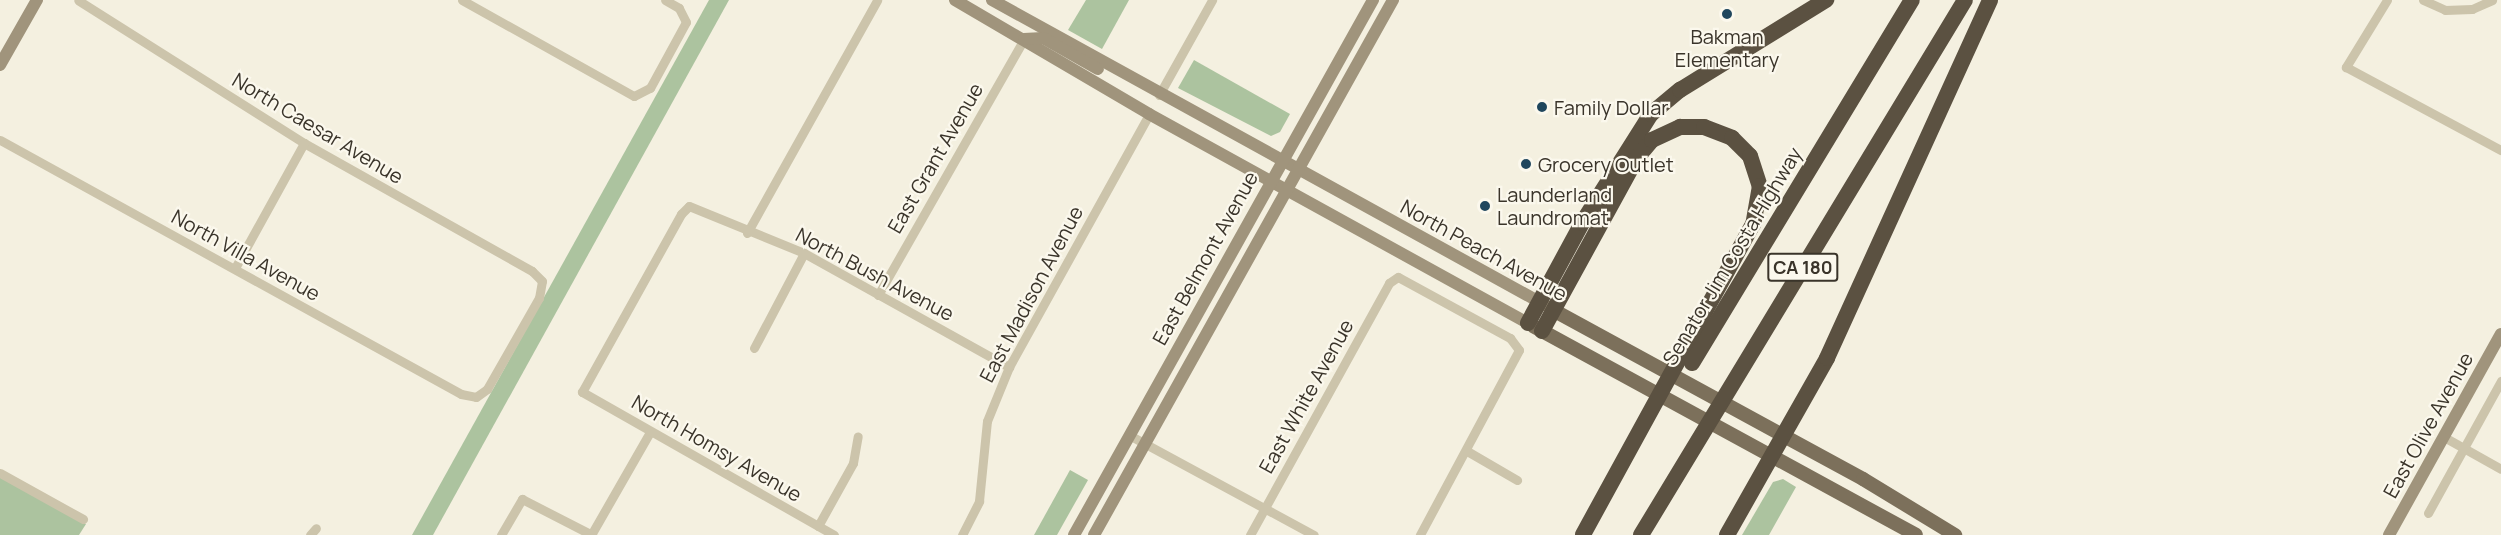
<!DOCTYPE html>
<html>
<head>
<meta charset="utf-8">
<style>
  body { margin:0 }
  #map { position:relative; width:2501px; height:535px; overflow:hidden; background:#f4f0e0; font-family:Manrope,sans-serif }
  div>[style] { position:absolute }
  [style*='--x'] { left:calc(var(--x)*1px); top:calc(var(--y)*1px); width:calc(var(--w)*1px); rotate:calc(var(--a)*1deg) }
  .green>* { inset:0; background:#acc39f }
  .minor>* { height:9px; margin:-4.5px; padding:0 4.5px; transform-origin:4.5px; border-radius:4.5px; background:#ccc4ab }
  .secondary>* { height:12px; margin:-6px; padding:0 6px; transform-origin:6px; border-radius:6px; background:#a0947c }
  .primary>* { height:14px; margin:-7px; padding:0 7px; transform-origin:7px; border-radius:7px; background:#7c705b }
  .motorway>* { height:16px; margin:-8px; padding:0 8px; transform-origin:8px; border-radius:8px; background:#5b5141 }
  .dots>* { width:16px; height:16px; translate:-50% -50%; box-sizing:border-box; border:3px solid #fbf8ed; border-radius:50% }
  span { translate:-50% -50%; white-space:nowrap; text-align:center; line-height:1.15; -webkit-text-stroke:4.5px #fbf8ed; paint-order:stroke }
  .shield-label span { padding:2px 4px; background:#fbf8ed; border:2px solid; border-radius:4px; -webkit-text-stroke-width:0 }
  .shield-label { font-size:18px; color:#3a342a; font-weight:700 }
  .poi-label { font-size:20px; color:#3a342a }
  .left { translate:0 -50%; text-align:left }
  .street-label { font-size:20px; color:#3a342a }
</style>
</head>
<body>
<div id="map">
  <div class="green">
    <div style="clip-path:polygon(709px 0,729px 0,433px 535px,412px 535px)"></div>
    <div style="clip-path:polygon(1086px 0,1129px 0,1102px 49px,1068px 30px)"></div>
    <div style="clip-path:polygon(1194px 60px,1290px 114px,1280px 132px,1271px 136px,1178px 88px)"></div>
    <div style="clip-path:polygon(1070px 470px,1088px 480px,1057px 535px,1034px 535px)"></div>
    <div style="clip-path:polygon(0 475px,86px 524px,79px 535px,0 535px)"></div>
    <div style="clip-path:polygon(1783px 479px,1796px 487px,1769px 535px,1742px 535px,1773px 482px)"></div>
  </div>
  <div class="minor">
    <div style="--x:462;--y:0;--w:197;--a:29.2"></div>
    <div style="--x:634;--y:96;--w:18;--a:-27"></div>
    <div style="--x:650;--y:88;--w:75;--a:-61.4"></div>
    <div style="--x:686;--y:22;--w:16;--a:-117"></div>
    <div style="--x:679;--y:8;--w:16;--a:-150"></div>
    <div style="--x:2387;--y:0;--w:79;--a:121.5"></div>
    <div style="--x:2346;--y:67;--w:176;--a:28.2"></div>
    <div style="--x:2423;--y:0;--w:24;--a:24"></div>
    <div style="--x:2445;--y:10;--w:27;--a:-2"></div>
    <div style="--x:2472;--y:9;--w:22;--a:-24"></div>
    <div style="--x:1159;--y:95;--w:109;--a:-60.8"></div>
    <div style="--x:0;--y:140;--w:526;--a:28.85"></div>
    <div style="--x:461;--y:394;--w:15;--a:11"></div>
    <div style="--x:476;--y:397;--w:14;--a:-36"></div>
    <div style="--x:487;--y:389;--w:105;--a:-60.3"></div>
    <div style="--x:539;--y:298;--w:17;--a:-80"></div>
    <div style="--x:542;--y:281;--w:14;--a:-135"></div>
    <div style="--x:532;--y:271;--w:261;--a:-150.7"></div>
    <div style="--x:304;--y:143;--w:267;--a:-147.7"></div>
    <div style="--x:747;--y:233;--w:267;--a:-60.8"></div>
    <div style="--x:235;--y:268;--w:143;--a:-61.1"></div>
    <div style="--x:878;--y:295;--w:295;--a:-60.3"></div>
    <div style="--x:754;--y:348;--w:107;--a:-62.2"></div>
    <div style="--x:1129;--y:435;--w:210;--a:28.4"></div>
    <div style="--x:2444;--y:437;--w:65;--a:29.3"></div>
    <div style="--x:1467;--y:451;--w:58;--a:30.1"></div>
    <div style="--x:0;--y:473;--w:95;--a:29"></div>
    <div style="--x:2428;--y:513;--w:151;--a:-61.1"></div>
    <div style="--x:818;--y:526;--w:72;--a:-60.9"></div>
    <div style="--x:853;--y:463;--w:27;--a:-80"></div>
    <div style="--x:310;--y:535;--w:9;--a:-49"></div>
    <div style="--x:501;--y:535;--w:42;--a:-59.7"></div>
    <div style="--x:522;--y:499;--w:79;--a:27.2"></div>
    <div style="--x:591;--y:535;--w:119;--a:-60.2"></div>
    <div style="--x:834;--y:535;--w:290;--a:-150.4"></div>
    <div style="--x:582;--y:392;--w:204;--a:-60.9"></div>
    <div style="--x:681;--y:214;--w:11;--a:-45"></div>
    <div style="--x:689;--y:206;--w:124;--a:22.2"></div>
    <div style="--x:804;--y:253;--w:235;--a:29.1"></div>
    <div style="--x:962;--y:535;--w:38;--a:-63"></div>
    <div style="--x:979;--y:501;--w:80;--a:-84.3"></div>
    <div style="--x:987;--y:421;--w:58;--a:-67.8"></div>
    <div style="--x:1009;--y:367;--w:289;--a:-61"></div>
    <div style="--x:1250;--y:535;--w:288;--a:-61.1"></div>
    <div style="--x:1389;--y:283;--w:11;--a:-34"></div>
    <div style="--x:1398;--y:277;--w:128;--a:28.6"></div>
    <div style="--x:1510;--y:338;--w:15;--a:53"></div>
    <div style="--x:1519;--y:350;--w:210;--a:118.2"></div>
  </div>
  <div class="secondary">
    <div style="--x:955;--y:0;--w:225;--a:30.4"></div>
    <div style="--x:1149;--y:114;--w:433;--a:28.9"></div>
    <div style="--x:992;--y:0;--w:632;--a:28.88"></div>
    <div style="--x:1024;--y:39;--w:19;--a:-3"></div>
    <div style="--x:1043;--y:38;--w:63;--a:29.4"></div>
    <div style="--x:0;--y:65;--w:75;--a:-60.4"></div>
    <div style="--x:1074;--y:535;--w:613;--a:-60.8"></div>
    <div style="--x:1094;--y:535;--w:613;--a:-60.8"></div>
    <div style="--x:2389;--y:535;--w:230;--a:-60.9"></div>
  </div>
  <div class="primary">
    <div style="--x:1553;--y:310;--w:353;--a:28.6"></div>
    <div style="--x:1863;--y:479;--w:108;--a:31.3"></div>
    <div style="--x:1533;--y:326;--w:436;--a:28.6"></div>
  </div>
  <div class="motorway">
    <div style="--x:1528;--y:323;--w:114;--a:-61.6"></div>
    <div style="--x:1582;--y:223;--w:129;--a:-57.7"></div>
    <div style="--x:1651;--y:114;--w:38;--a:-40"></div>
    <div style="--x:1680;--y:90;--w:172;--a:-31.7"></div>
    <div style="--x:1542;--y:331;--w:196;--a:-61.3"></div>
    <div style="--x:1636;--y:159;--w:25;--a:-50"></div>
    <div style="--x:1652;--y:140;--w:31;--a:-25"></div>
    <div style="--x:1680;--y:127;--w:24;--a:0"></div>
    <div style="--x:1704;--y:127;--w:30;--a:21"></div>
    <div style="--x:1732;--y:138;--w:25;--a:45"></div>
    <div style="--x:1750;--y:156;--w:32;--a:72"></div>
    <div style="--x:1760;--y:186;--w:39;--a:100"></div>
    <div style="--x:1753;--y:224;--w:354;--a:118.7"></div>
    <div style="--x:1692;--y:363;--w:424;--a:-58.8"></div>
    <div style="--x:1641;--y:535;--w:625;--a:-58.8"></div>
    <div style="--x:1727;--y:535;--w:203;--a:-60.5"></div>
    <div style="--x:1827;--y:358;--w:393;--a:-65.5"></div>
  </div>
  <div class="dots">
    <div style="left:1727px;top:14px;background:#1f465d"></div>
    <div style="left:1542px;top:107px;background:#1f465d"></div>
    <div style="left:1526px;top:164px;background:#1f465d"></div>
    <div style="left:1485px;top:206px;background:#1f465d"></div>
  </div>
  <div class="shield-label">
    <span style="left:1803px;top:267px">CA 180</span>
  </div>
  <div class="poi-label">
    <span style="left:1727px;top:48px">Bakman<br>Elementary</span>
    <span class="left" style="left:1554px;top:107px">Family Dollar</span>
    <span class="left" style="left:1538px;top:164px">Grocery Outlet</span>
    <span class="left" style="left:1497px;top:206px">Launderland<br>Laundromat</span>
  </div>
  <div class="street-label">
    <span style="left:318px;top:128px;rotate:31deg">North Caesar Avenue</span>
    <span style="left:935px;top:158px;rotate:-60deg">East Grant Avenue</span>
    <span style="left:1484px;top:250px;rotate:29deg">North Peach Avenue</span>
    <span style="left:246px;top:255px;rotate:29deg">North Villa Avenue</span>
    <span style="left:1732px;top:256px;rotate:-59deg">Senator Jim Costa Highway</span>
    <span style="left:1205px;top:258px;rotate:-61deg">East Belmont Avenue</span>
    <span style="left:875px;top:274px;rotate:28deg">North Bush Avenue</span>
    <span style="left:1031px;top:294px;rotate:-62deg">East Madison Avenue</span>
    <span style="left:1306px;top:396px;rotate:-61deg">East White Avenue</span>
    <span style="left:2428px;top:425px;rotate:-61deg">East Olive Avenue</span>
    <span style="left:717px;top:448px;rotate:30deg">North Homsy Avenue</span>
  </div>
</div>
</body>
</html>
